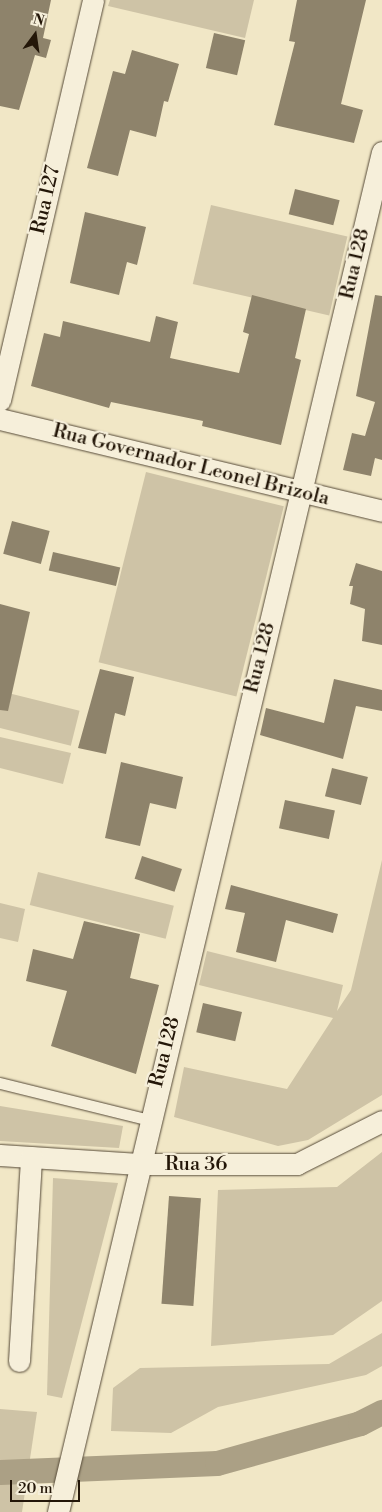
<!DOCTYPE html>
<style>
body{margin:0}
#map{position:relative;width:382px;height:1512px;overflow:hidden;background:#f1e7c6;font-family:"Libre Bodoni",serif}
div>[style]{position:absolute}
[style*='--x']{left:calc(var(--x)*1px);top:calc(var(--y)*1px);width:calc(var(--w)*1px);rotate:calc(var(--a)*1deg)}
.green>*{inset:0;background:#cec3a6;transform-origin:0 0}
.canal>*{height:25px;margin:-12.5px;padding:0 12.5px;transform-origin:12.5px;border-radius:12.5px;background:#aba085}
.building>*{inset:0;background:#8e836b;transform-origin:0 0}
.roads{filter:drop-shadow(0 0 1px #564a38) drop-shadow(0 0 1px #564a38)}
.service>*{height:11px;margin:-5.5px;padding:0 5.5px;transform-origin:5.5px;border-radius:5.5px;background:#f6efda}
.minor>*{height:21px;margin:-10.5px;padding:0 10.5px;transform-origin:10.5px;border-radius:10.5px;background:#f6efda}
span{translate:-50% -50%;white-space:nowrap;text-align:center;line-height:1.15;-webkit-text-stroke:4.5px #f6efda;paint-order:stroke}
.street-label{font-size:20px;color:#231608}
.north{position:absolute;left:10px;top:10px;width:50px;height:50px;-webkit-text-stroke:4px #f6efda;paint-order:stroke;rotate:14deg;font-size:14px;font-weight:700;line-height:20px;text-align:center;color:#231608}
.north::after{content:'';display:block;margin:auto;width:18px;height:22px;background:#231608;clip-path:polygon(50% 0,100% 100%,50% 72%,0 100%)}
.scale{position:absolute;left:10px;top:1480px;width:70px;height:22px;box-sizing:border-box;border:2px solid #231608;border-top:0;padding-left:6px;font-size:15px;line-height:18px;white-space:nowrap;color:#231608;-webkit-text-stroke:4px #f6efda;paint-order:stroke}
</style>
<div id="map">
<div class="green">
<div style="clip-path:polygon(110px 0,254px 0,245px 38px,108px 6px)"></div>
<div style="left:211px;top:205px;width:140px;height:81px;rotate:13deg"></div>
<div style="left:146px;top:472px;width:142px;height:196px;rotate:14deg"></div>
<div style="left:0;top:691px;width:82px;height:36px;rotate:14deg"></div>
<div style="clip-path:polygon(0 737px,71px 753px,63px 784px,0 768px)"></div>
<div style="clip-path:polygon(382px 860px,382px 1095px,308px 1140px,278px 1146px,174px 1117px,184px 1067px,287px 1089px,333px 1018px,199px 985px,207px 951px,343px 985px,337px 1011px,351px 990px)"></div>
<div style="left:38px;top:872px;width:140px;height:34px;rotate:14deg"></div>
<div style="clip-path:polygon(0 903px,25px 909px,18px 942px,0 938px)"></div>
<div style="clip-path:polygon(0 1106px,123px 1126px,119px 1148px,0 1141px)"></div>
<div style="clip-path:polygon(382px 1152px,382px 1301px,333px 1335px,211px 1346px,218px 1190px,337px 1187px)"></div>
<div style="clip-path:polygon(53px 1178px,118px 1183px,62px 1398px,47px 1395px)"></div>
<div style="clip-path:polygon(382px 1333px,382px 1366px,366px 1375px,218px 1407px,171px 1433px,111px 1431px,113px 1388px,140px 1368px,329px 1364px)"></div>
<div style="clip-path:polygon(0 1409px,37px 1412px,22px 1512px,0 1512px)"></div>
</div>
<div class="canal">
<div style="--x:0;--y:1472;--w:217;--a:-2.4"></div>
<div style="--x:217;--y:1463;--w:148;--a:-15.6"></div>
<div style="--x:360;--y:1423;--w:25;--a:-27"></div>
</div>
<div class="building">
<div style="clip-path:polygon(0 0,51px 0,43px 38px,51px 40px,46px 58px,35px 55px,19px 110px,0 106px)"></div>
<div style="clip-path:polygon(297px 0,366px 0,341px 104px,363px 110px,354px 143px,274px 125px,295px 42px,289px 41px)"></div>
<div style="left:214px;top:33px;width:32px;height:36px;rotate:13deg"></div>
<div style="clip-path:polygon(132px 50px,179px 64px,168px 102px,164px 101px,156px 137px,130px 130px,118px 176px,87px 168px,113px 71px,125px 74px)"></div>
<div style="left:295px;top:189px;width:46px;height:26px;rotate:14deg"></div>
<div style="clip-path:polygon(85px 212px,146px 227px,137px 265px,127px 262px,119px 295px,70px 283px)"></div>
<div style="clip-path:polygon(252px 295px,306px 309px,295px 358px,301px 360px,281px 445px,202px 426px,203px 421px,111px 402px,109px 408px,31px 386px,44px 333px,60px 337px,63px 321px,150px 342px,156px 316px,178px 322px,170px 358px,239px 373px,249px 334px,243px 332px)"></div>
<div style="clip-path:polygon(375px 295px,382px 296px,382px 460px,375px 458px,371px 476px,343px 470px,352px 433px,365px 436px,375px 402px,356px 396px)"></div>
<div style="left:12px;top:521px;width:39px;height:34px;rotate:15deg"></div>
<div style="left:53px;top:552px;width:69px;height:19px;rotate:13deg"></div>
<div style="clip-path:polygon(356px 563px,382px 571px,382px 645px,362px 641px,365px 609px,350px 604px,353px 586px,349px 586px)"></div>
<div style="clip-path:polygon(0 604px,30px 612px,8px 711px,0 710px)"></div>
<div style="clip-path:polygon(100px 669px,134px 677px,125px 716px,115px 713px,106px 754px,78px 748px)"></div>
<div style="clip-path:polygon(334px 679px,382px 690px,382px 711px,356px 706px,343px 759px,260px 735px,266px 708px,324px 723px)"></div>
<div style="clip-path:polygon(121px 762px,183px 777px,176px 809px,150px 803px,140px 846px,105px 838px)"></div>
<div style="left:332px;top:768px;width:37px;height:29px;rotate:14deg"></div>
<div style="left:285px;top:800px;width:51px;height:29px;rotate:12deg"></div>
<div style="left:142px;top:856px;width:42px;height:24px;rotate:18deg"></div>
<div style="clip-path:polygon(231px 885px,338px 914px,333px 933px,286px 920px,276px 962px,236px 952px,245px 913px,225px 909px)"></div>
<div style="clip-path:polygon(84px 921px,140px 934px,130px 978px,159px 985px,136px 1074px,51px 1046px,67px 991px,26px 981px,33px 949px,73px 959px)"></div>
<div style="left:203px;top:1003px;width:40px;height:30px;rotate:13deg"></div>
<div style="left:169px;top:1196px;width:32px;height:108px;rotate:4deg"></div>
</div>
<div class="roads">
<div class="service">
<div style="--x:0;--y:1083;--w:154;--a:13.9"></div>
</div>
<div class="minor">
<div style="--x:0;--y:400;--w:411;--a:-76.9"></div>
<div style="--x:0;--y:419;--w:393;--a:13.5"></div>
<div style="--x:0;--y:1155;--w:139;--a:3.7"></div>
<div style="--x:139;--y:1164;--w:158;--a:0"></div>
<div style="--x:297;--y:1164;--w:95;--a:-26.8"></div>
<div style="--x:19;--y:1361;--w:204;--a:-86.6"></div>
<div style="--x:58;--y:1512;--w:1398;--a:-76.6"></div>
</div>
</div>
<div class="street-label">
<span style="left:46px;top:200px;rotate:-77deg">Rua 127</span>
<span style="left:355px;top:264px;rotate:-77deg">Rua 128</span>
<span style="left:191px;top:465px;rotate:14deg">Rua Governador Leonel Brizola</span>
<span style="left:260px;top:658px;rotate:-76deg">Rua 128</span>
<span style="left:165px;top:1052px;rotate:-76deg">Rua 128</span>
<span style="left:196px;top:1164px">Rua 36</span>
</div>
<div class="north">N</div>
<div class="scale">20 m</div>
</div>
